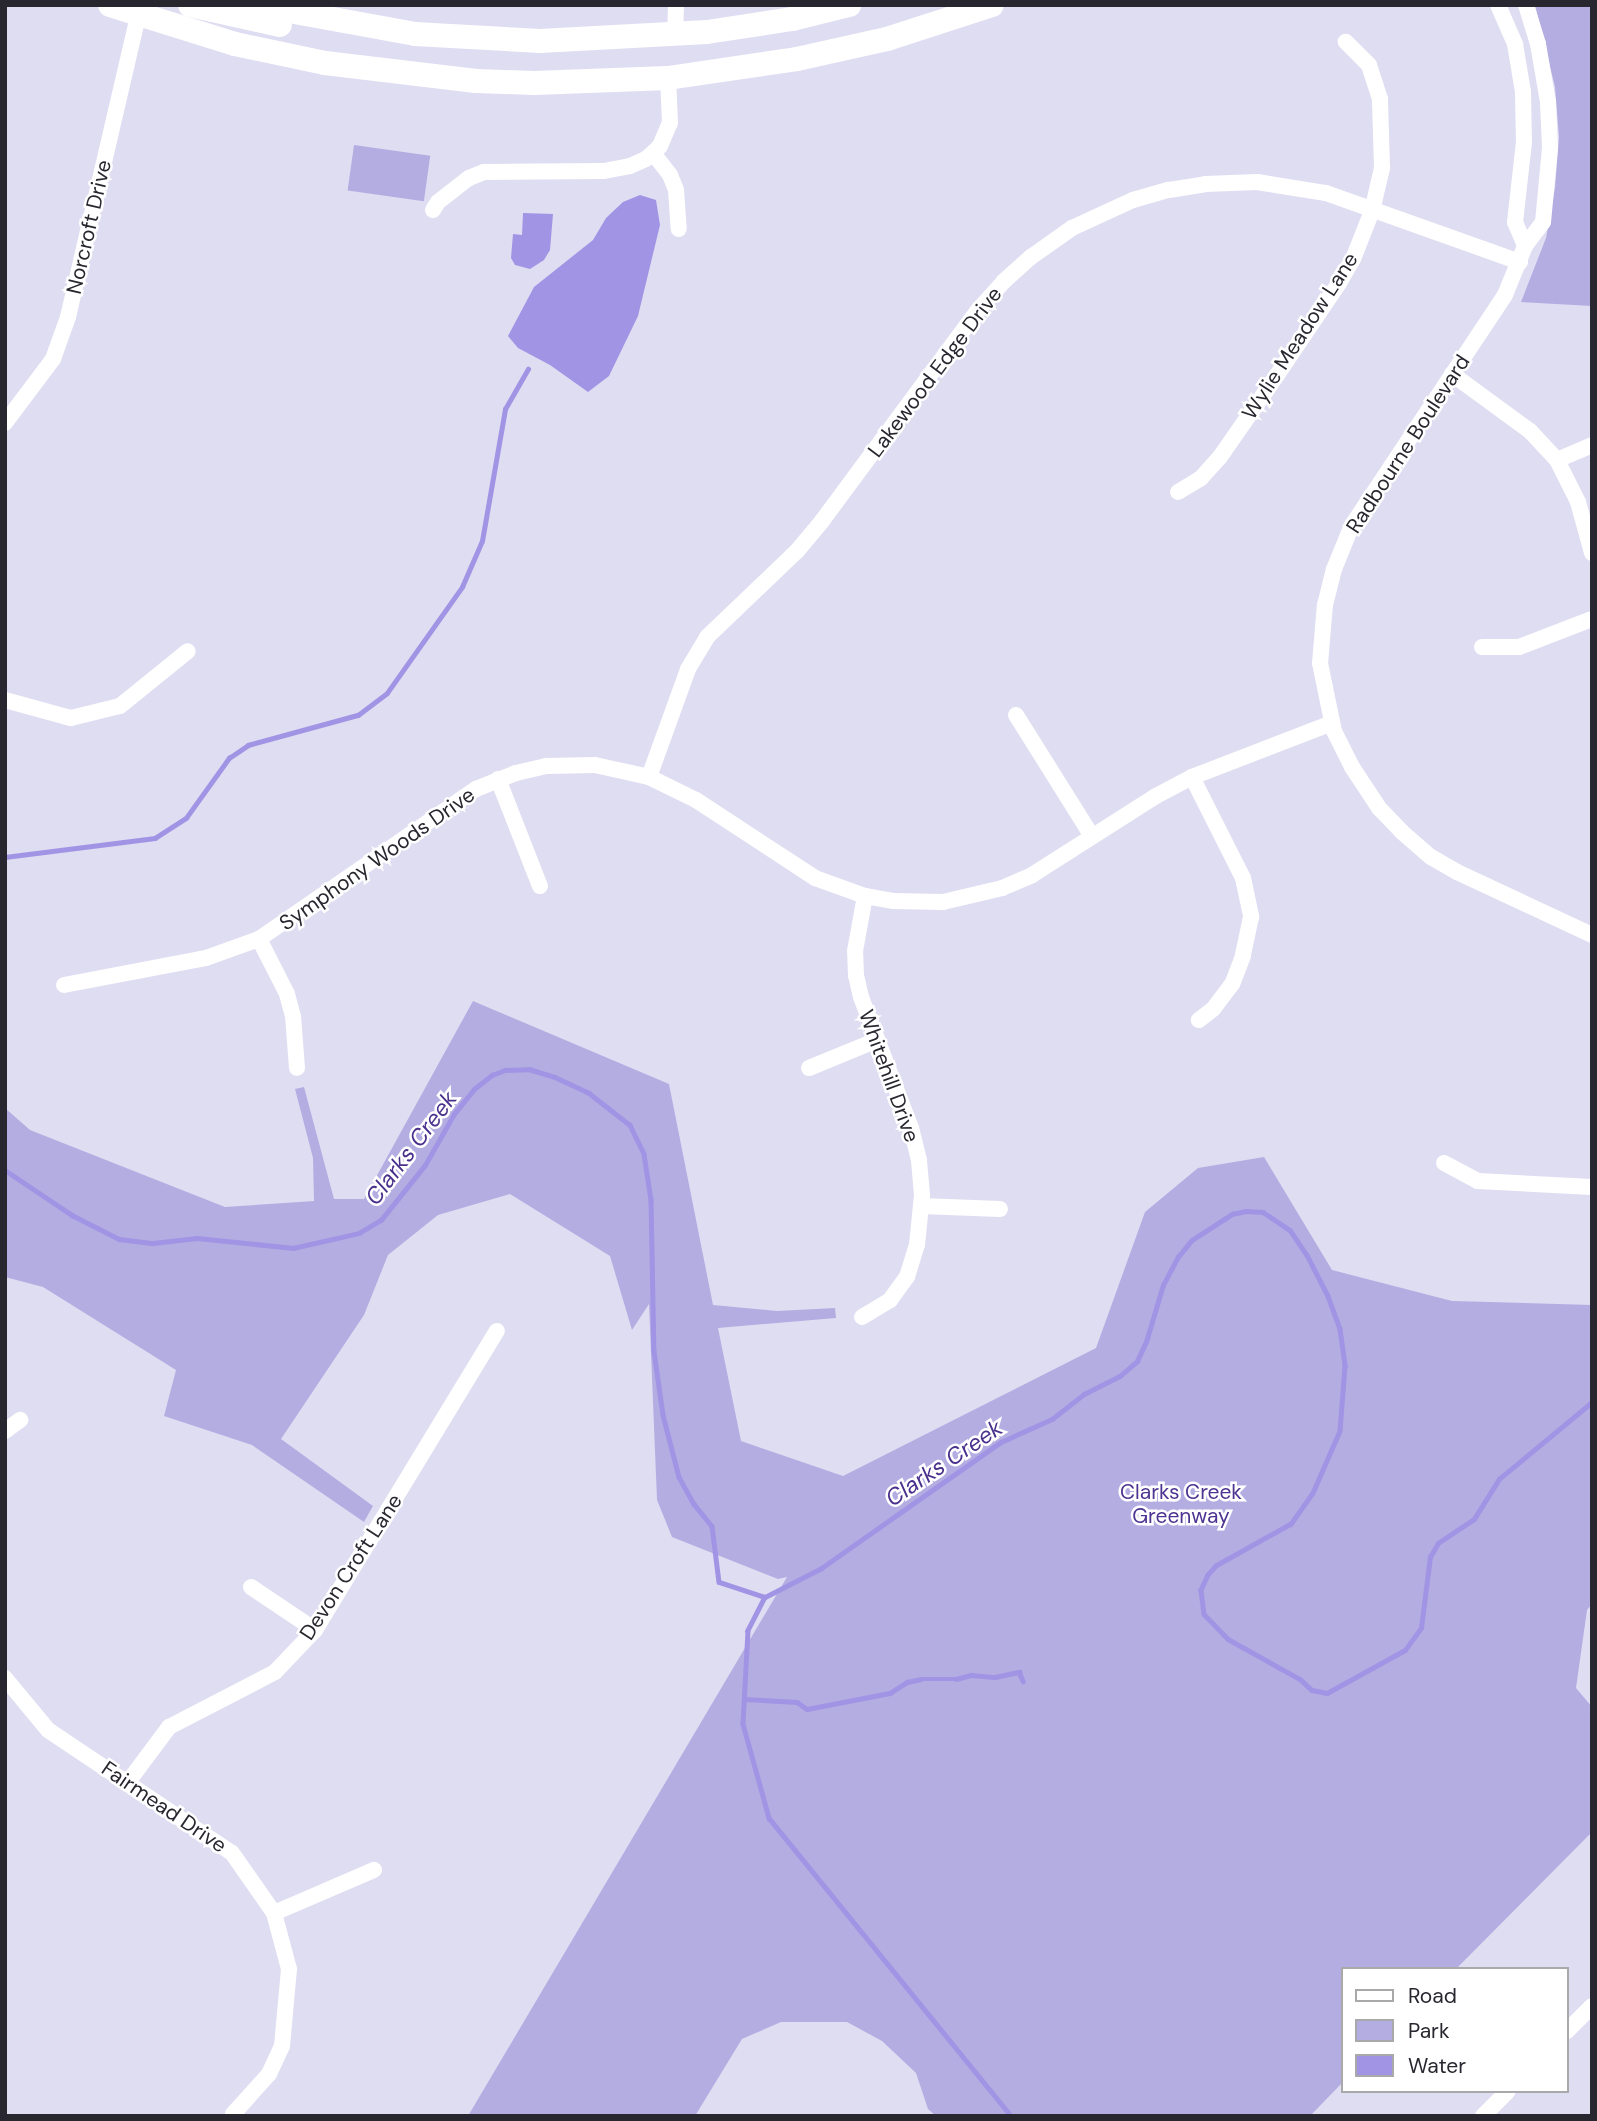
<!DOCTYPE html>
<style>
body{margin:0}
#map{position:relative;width:1597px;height:2121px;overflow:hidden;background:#dfddf2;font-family:"DM Sans",sans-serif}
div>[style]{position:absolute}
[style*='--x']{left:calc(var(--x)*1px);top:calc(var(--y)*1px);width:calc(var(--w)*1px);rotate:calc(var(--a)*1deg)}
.green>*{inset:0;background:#b4ade2;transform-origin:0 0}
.water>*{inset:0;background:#a194e4}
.stream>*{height:4.5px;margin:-2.25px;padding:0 2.25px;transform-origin:2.25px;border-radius:2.25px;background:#a194e4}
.minor>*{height:16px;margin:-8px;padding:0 8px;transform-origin:8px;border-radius:8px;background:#fff}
.primary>*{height:24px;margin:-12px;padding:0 12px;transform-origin:12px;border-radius:12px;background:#fff}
span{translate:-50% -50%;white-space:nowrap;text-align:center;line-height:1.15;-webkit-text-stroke:5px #fff;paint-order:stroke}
.street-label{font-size:21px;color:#28272f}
.park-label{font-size:21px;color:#4d3492}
.water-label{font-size:23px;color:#49308d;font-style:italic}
.frame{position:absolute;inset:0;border:7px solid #28272f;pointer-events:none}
.legend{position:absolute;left:1341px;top:1967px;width:228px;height:126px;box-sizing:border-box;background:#fff;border:2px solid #a9a9ac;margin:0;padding:9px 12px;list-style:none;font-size:21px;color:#28272f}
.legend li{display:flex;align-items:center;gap:14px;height:35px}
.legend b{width:35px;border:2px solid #a9a9ac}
</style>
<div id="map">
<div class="green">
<div style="clip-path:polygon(1535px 5px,1592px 5px,1592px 306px,1521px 302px,1546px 238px,1555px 188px,1559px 137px,1555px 87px)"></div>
<div style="left:354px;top:145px;width:77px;height:46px;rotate:8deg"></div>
<div style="clip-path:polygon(473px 1001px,669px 1084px,713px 1305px,777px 1311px,835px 1308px,836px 1318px,718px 1328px,741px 1441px,843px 1476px,1096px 1348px,1145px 1212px,1198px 1168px,1264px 1157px,1332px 1270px,1452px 1301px,1592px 1305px,1592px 1604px,1587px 1610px,1576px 1688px,1592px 1707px,1592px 1832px,1456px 1969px,1343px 1969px,1343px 2082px,1310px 2116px,936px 2116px,928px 2109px,916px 2073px,882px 2041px,847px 2022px,781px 2022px,742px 2039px,695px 2116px,468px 2116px,787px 1577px,778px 1579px,672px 1537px,657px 1500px,649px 1304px,632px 1330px,610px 1256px,510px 1194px,438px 1215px,388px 1255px,364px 1315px,281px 1439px,373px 1506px,364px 1522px,252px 1445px,164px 1416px,176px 1370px,43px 1287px,5px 1277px,5px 1108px,30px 1130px,225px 1207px,314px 1201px,313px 1158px,295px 1089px,304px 1087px,334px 1199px,364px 1199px)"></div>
</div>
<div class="water">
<div style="clip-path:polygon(640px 195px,656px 200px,660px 225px,638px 316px,609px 376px,588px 392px,550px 365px,518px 348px,508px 336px,534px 287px,593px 240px,606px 218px,623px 202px)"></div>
<div style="clip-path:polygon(523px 213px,553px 214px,550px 250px,544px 260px,530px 269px,515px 265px,511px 258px,513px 234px,522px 235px)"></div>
</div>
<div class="stream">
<div style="--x:5;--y:857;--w:151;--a:-7.2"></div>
<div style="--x:155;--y:838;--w:37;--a:-33"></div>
<div style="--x:186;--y:818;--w:74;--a:-54.4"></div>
<div style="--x:229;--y:758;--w:23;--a:-34"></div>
<div style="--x:248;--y:745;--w:114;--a:-15.3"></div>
<div style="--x:358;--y:715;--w:36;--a:-37"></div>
<div style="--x:387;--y:693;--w:130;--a:-54.7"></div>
<div style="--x:462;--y:587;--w:50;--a:-66.5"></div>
<div style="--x:482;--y:541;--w:134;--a:-80.1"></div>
<div style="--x:505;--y:409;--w:46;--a:-60.1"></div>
<div style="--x:5;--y:1170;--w:81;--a:33.9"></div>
<div style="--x:72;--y:1215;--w:53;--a:27.1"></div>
<div style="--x:119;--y:1239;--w:34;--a:7"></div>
<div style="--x:153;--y:1243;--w:44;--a:-6.5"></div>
<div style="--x:197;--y:1238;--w:97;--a:5.9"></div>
<div style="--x:293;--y:1248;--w:68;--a:-12.8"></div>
<div style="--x:359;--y:1233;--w:26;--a:-31"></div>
<div style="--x:381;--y:1220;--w:70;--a:-51.3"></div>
<div style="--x:425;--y:1165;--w:59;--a:-60.4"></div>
<div style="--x:454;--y:1114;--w:32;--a:-51"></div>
<div style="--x:474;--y:1089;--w:23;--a:-38"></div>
<div style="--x:492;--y:1075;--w:14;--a:-21"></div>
<div style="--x:505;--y:1070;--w:24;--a:-2"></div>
<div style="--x:529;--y:1069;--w:27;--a:17"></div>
<div style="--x:555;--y:1077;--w:38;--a:25"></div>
<div style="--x:589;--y:1093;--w:52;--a:38"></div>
<div style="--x:630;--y:1125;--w:32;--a:64"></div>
<div style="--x:644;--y:1154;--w:47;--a:81.3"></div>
<div style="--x:651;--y:1200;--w:151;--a:88.9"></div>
<div style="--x:654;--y:1351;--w:65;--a:82"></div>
<div style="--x:663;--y:1415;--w:64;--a:75.5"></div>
<div style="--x:679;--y:1477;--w:31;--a:61"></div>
<div style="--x:694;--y:1504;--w:28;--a:51"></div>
<div style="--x:712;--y:1526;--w:56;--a:82.9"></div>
<div style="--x:719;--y:1582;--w:48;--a:18.1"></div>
<div style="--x:765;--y:1597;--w:62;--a:-27"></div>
<div style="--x:820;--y:1569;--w:221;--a:-35.1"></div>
<div style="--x:1001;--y:1442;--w:56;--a:-24.3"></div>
<div style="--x:1052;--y:1419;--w:41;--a:-38"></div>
<div style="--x:1084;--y:1394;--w:40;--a:-26.6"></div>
<div style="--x:1120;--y:1376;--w:23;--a:-41"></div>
<div style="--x:1137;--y:1361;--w:21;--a:-65"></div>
<div style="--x:1146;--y:1342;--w:59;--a:-73.4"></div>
<div style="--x:1163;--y:1285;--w:32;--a:-62"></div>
<div style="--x:1178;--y:1257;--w:22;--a:-51"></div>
<div style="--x:1192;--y:1240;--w:48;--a:-33"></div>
<div style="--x:1232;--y:1214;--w:14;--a:-12"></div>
<div style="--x:1246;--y:1211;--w:17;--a:3"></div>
<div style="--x:1263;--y:1212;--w:32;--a:34"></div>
<div style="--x:1290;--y:1230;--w:30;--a:56"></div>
<div style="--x:1307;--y:1255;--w:46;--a:62.9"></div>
<div style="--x:1328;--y:1296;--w:35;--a:70"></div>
<div style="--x:1340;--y:1329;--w:37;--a:82"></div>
<div style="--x:1345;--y:1366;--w:65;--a:94.4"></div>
<div style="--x:1340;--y:1431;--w:68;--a:113.5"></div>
<div style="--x:1313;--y:1493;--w:38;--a:125"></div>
<div style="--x:1291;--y:1524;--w:86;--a:150.8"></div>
<div style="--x:1216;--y:1566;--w:12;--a:132"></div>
<div style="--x:1208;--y:1575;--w:17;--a:115"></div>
<div style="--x:1201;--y:1590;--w:24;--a:83"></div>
<div style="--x:1204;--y:1614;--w:35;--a:46"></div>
<div style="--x:1228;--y:1639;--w:82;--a:29.1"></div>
<div style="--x:1300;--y:1679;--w:16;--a:43"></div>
<div style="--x:1312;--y:1690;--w:15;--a:11"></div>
<div style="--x:1327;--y:1693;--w:89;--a:-28.9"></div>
<div style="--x:1405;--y:1650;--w:27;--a:-54"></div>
<div style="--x:1421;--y:1628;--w:72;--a:-82.8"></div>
<div style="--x:1430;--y:1557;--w:16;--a:-60"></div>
<div style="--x:1438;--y:1543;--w:43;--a:-33.7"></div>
<div style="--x:1474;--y:1519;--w:47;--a:-58"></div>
<div style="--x:1499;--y:1479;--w:121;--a:-39.6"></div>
<div style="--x:765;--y:1597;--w:38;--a:117"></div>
<div style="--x:748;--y:1631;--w:93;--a:93.1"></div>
<div style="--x:743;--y:1724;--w:98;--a:74.5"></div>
<div style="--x:769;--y:1818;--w:384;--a:50.9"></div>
<div style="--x:744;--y:1699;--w:53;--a:3.2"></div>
<div style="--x:797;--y:1702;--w:12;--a:35"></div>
<div style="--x:807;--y:1709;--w:85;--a:-10.9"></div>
<div style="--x:890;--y:1693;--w:20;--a:-33"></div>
<div style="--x:907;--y:1682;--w:14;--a:-12"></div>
<div style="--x:921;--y:1679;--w:35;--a:0"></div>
<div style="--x:956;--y:1679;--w:16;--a:-15"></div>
<div style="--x:971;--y:1675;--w:24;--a:5"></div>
<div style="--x:995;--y:1677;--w:25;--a:-12"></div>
<div style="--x:1019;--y:1672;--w:10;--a:66"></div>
</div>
<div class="minor">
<div style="--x:1498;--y:5;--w:43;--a:66.4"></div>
<div style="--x:1515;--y:44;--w:49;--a:80.5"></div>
<div style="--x:1523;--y:92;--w:50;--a:88.9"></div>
<div style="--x:1524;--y:142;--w:81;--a:96.4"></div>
<div style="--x:1515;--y:222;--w:26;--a:67"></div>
<div style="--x:1526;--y:5;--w:41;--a:72.9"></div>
<div style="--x:1538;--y:44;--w:59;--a:80.2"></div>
<div style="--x:1548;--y:102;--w:46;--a:87.5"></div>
<div style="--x:1550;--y:148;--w:74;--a:95.4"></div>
<div style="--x:1543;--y:222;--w:30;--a:127"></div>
<div style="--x:1525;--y:246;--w:53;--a:112.2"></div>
<div style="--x:1505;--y:295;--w:276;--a:123.6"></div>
<div style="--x:1352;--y:525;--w:48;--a:112.2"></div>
<div style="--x:1334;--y:569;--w:36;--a:104"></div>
<div style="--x:1325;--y:604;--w:59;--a:94.8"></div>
<div style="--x:1320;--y:663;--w:69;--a:78.4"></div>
<div style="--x:1334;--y:731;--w:40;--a:63.4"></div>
<div style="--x:1352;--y:767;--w:49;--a:56.6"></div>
<div style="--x:1379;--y:808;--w:33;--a:46"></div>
<div style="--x:1402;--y:832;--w:38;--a:41"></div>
<div style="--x:1431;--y:857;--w:30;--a:30"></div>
<div style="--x:1457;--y:872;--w:149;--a:25"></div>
<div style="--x:675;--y:35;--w:30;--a:-88"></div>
<div style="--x:653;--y:153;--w:28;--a:52"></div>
<div style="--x:670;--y:175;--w:16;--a:68"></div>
<div style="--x:676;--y:190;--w:39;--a:86"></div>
<div style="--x:433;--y:210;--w:9;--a:-58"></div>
<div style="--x:438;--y:202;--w:39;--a:-38"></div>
<div style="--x:469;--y:178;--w:16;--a:-22"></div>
<div style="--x:484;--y:172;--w:120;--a:-0.5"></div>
<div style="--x:604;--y:171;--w:26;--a:-11"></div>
<div style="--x:630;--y:166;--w:17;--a:-24"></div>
<div style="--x:646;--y:159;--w:19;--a:-43"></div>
<div style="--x:660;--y:146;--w:25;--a:-67"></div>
<div style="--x:670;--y:123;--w:45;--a:-92.5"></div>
<div style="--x:1452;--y:374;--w:97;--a:36.2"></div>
<div style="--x:1530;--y:431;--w:40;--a:47"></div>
<div style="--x:1557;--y:460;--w:47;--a:63.4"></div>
<div style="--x:1578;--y:502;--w:53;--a:74.6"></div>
<div style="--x:5;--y:423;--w:80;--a:-53.1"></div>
<div style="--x:53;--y:359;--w:45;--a:-70.3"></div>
<div style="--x:68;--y:317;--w:309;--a:-76.9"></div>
<div style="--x:1557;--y:460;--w:38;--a:-23"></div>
<div style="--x:1178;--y:492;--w:27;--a:-31"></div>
<div style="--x:1201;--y:478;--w:28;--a:-48"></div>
<div style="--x:1220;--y:457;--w:100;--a:-55.2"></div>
<div style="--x:1277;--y:375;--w:111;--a:-56"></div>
<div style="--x:1339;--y:283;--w:28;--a:-60"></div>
<div style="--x:1353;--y:259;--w:52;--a:-68.4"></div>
<div style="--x:1372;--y:211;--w:44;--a:-76.9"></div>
<div style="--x:1382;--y:168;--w:69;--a:-91.7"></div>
<div style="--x:1380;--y:99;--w:36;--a:-108"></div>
<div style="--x:1369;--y:65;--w:33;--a:-135"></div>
<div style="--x:1482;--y:647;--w:37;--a:0"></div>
<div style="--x:1519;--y:647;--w:78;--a:-21"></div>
<div style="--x:5;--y:700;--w:68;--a:15.3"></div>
<div style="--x:71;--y:718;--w:50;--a:-13.8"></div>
<div style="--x:120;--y:706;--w:87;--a:-39"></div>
<div style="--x:1016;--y:715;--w:143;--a:57.9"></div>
<div style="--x:649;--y:777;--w:115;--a:-70.1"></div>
<div style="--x:688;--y:669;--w:37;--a:-59"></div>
<div style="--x:707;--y:637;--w:124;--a:-43.7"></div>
<div style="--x:797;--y:551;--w:39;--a:-50"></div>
<div style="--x:822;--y:521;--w:264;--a:-53.5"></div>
<div style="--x:979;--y:309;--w:36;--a:-48"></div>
<div style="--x:1003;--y:282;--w:38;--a:-42"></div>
<div style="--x:1031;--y:257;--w:50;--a:-35.3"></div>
<div style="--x:1072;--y:228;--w:67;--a:-24.7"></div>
<div style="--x:1133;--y:200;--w:37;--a:-16"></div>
<div style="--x:1169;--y:190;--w:36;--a:-9"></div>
<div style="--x:1205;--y:184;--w:52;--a:-2.2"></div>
<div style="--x:1257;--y:182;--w:70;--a:9.1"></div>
<div style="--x:1326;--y:193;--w:206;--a:19.6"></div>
<div style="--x:1192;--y:777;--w:113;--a:63.2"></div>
<div style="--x:1243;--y:878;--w:40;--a:78"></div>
<div style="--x:1251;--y:917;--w:40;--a:102"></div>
<div style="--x:1243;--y:956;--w:30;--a:111"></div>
<div style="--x:1232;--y:984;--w:31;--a:127"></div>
<div style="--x:1213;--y:1009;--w:18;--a:142"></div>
<div style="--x:498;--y:779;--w:115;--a:68.6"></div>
<div style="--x:259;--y:939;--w:62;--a:63"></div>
<div style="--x:287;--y:994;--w:23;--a:75"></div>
<div style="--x:293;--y:1016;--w:52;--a:85.6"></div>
<div style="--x:64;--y:985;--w:145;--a:-10.8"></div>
<div style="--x:206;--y:958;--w:56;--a:-19.7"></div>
<div style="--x:259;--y:939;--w:264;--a:-34.7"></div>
<div style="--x:476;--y:789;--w:43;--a:-21.8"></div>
<div style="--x:516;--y:773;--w:31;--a:-13"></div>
<div style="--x:546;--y:766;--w:49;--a:-1.2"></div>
<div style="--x:595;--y:765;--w:55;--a:12.5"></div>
<div style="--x:649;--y:777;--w:52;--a:26.1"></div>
<div style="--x:696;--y:800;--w:142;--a:33.2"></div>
<div style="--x:815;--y:878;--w:53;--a:19.8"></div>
<div style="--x:865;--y:896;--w:28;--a:10"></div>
<div style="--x:893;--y:901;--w:50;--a:1.1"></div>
<div style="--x:943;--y:902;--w:61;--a:-13.3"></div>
<div style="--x:1002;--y:888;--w:33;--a:-23"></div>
<div style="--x:1032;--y:875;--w:147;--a:-32.5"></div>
<div style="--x:1156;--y:796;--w:41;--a:-27.8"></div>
<div style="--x:1192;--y:777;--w:150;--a:-21.1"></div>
<div style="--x:809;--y:1068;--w:74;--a:-22.4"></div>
<div style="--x:1444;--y:1163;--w:38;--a:28"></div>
<div style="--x:1478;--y:1181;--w:114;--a:3"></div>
<div style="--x:921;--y:1206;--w:79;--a:2.2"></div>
<div style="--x:862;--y:1317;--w:33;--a:-31"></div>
<div style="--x:890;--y:1300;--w:29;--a:-54"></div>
<div style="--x:907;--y:1277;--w:34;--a:-73"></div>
<div style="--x:917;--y:1245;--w:50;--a:-84.3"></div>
<div style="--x:922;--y:1195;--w:35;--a:-95"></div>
<div style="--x:919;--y:1160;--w:33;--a:-104"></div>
<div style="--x:911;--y:1128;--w:140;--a:-110.9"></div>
<div style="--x:861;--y:997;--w:22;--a:-103"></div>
<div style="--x:856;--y:976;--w:25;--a:-92"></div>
<div style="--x:855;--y:951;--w:56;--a:-79.7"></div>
<div style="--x:5;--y:1431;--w:19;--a:-36"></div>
<div style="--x:251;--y:1587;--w:77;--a:33.9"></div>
<div style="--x:5;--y:1678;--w:67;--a:50.4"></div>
<div style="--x:48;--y:1730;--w:221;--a:33.8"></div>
<div style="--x:232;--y:1853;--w:73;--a:55"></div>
<div style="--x:274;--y:1913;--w:58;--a:75"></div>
<div style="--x:289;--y:1969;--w:77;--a:95.2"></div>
<div style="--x:282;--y:2046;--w:31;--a:115"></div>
<div style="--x:269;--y:2074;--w:54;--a:132"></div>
<div style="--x:128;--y:1782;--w:69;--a:-53.3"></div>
<div style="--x:169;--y:1727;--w:119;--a:-27.4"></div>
<div style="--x:275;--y:1672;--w:58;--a:-46.4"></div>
<div style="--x:315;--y:1630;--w:350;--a:-58.7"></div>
<div style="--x:274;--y:1913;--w:109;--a:-23.3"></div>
<div style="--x:1567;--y:2031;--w:35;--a:-45"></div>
<div style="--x:1483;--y:2116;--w:35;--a:-45"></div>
</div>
<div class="primary">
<div style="--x:110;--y:5;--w:131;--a:17.3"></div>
<div style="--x:235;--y:44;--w:92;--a:11.9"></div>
<div style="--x:325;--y:63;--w:152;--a:6.8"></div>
<div style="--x:476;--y:81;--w:58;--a:2"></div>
<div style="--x:534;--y:83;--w:134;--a:-2.1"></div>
<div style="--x:668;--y:78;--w:130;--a:-8.4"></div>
<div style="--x:797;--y:59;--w:92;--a:-12.5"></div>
<div style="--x:887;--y:39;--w:110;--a:-17.9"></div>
<div style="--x:190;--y:5;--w:92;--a:12.5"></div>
<div style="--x:256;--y:5;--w:162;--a:10.3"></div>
<div style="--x:415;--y:34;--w:125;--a:3.2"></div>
<div style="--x:540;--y:41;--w:167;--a:-3.1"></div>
<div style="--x:707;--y:32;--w:86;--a:-8.7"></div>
<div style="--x:792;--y:19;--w:59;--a:-13.8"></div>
</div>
<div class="street-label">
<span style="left:89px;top:227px;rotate:-77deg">Norcroft Drive</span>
<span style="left:1300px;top:336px;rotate:-57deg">Wylie Meadow Lane</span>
<span style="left:935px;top:372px;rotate:-53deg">Lakewood Edge Drive</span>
<span style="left:1408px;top:444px;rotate:-57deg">Radbourne Boulevard</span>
<span style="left:377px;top:859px;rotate:-35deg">Symphony Woods Drive</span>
<span style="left:889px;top:1076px;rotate:70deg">Whitehill Drive</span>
<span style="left:351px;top:1567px;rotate:-57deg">Devon Croft Lane</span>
<span style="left:164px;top:1807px;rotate:34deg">Fairmead Drive</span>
</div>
<div class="park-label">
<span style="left:1181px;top:1504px">Clarks Creek<br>Greenway</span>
</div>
<div class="water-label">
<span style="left:411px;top:1148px;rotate:-53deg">Clarks Creek</span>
<span style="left:944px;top:1463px;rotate:-34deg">Clarks Creek</span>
</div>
<div class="frame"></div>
<ul class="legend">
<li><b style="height:9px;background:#fff"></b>Road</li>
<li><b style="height:19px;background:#b4ade2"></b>Park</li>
<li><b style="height:19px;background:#a194e4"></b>Water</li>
</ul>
</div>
